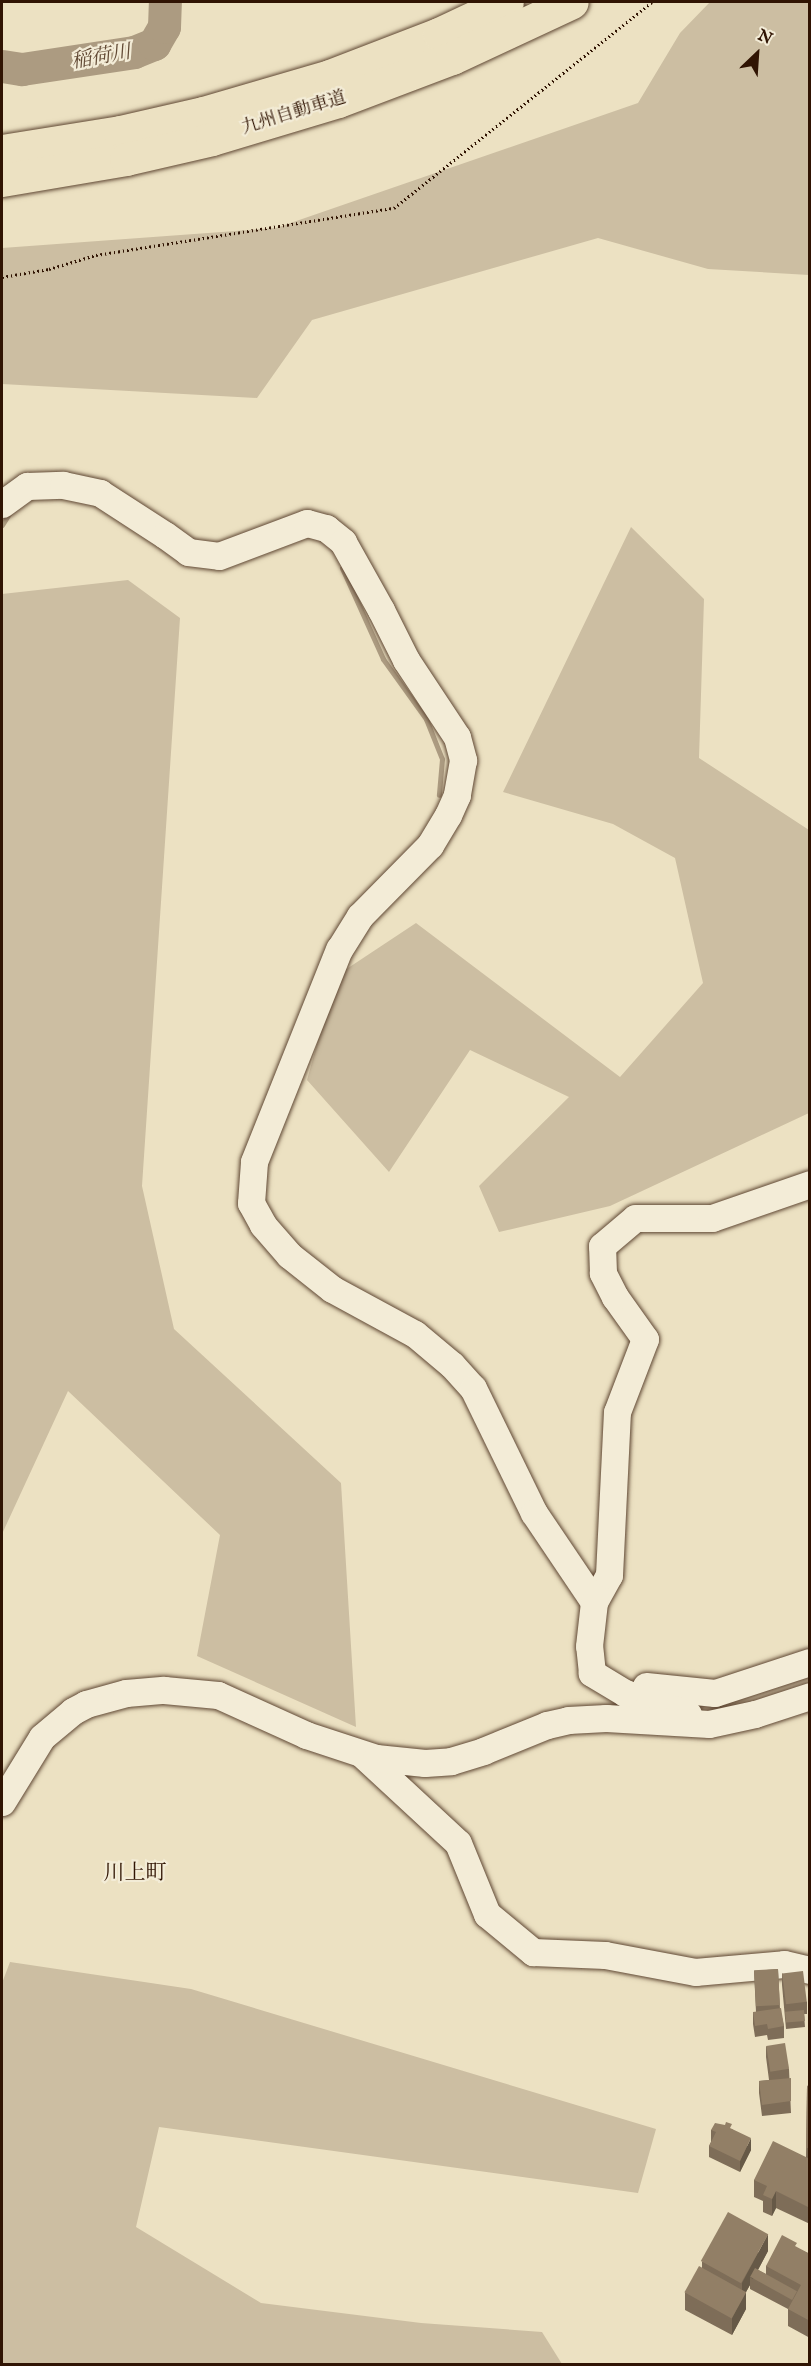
<!DOCTYPE html>
<meta charset="utf-8">
<style>
body{margin:0}
#map{position:relative;width:811px;height:2366px;overflow:hidden;background:#ece1c2;font-family:"IM FELL English","Noto Serif JP",serif}
div>[style]{position:absolute}
[style*='--x']{left:calc(var(--x)*1px);top:calc(var(--y)*1px);width:calc(var(--w)*1px);rotate:calc(var(--a)*1deg)}
.green>*{inset:0;background:#ccbea2}
.stream>*{height:5px;margin:-2.5px;padding:0 2.5px;transform-origin:2.5px;border-radius:2.5px;background:#ac9b81}
.river>*{height:33px;margin:-16.5px;padding:0 16.5px;transform-origin:16.5px;border-radius:16.5px;background:#ac9b81}
.path>*{height:3px;margin-top:-1.5px;transform-origin:0;background:repeating-linear-gradient(90deg,#301403 0 1.5px,transparent 0 4.5px)}
.roads{filter:drop-shadow(0 0 2px #5f4733) drop-shadow(0 0 2px #5f4733)}
.minor>*{height:27px;margin:-13.5px;padding:0 13.5px;transform-origin:13.5px;border-radius:13.5px;background:#f3ecd7}
.highway>*{height:33px;margin:-16.5px;padding:0 16.5px;transform-origin:16.5px;border-radius:16.5px;background:#ece1c2}
.wall>*{inset:0;background:#7e6d58}
.shaded-wall>*{inset:0;background:#665947}
.building>*{inset:0;background:#927f66;transform-origin:0 0}
span{translate:-50% -50%;white-space:nowrap;text-align:center;line-height:1.15;-webkit-text-stroke:4.5px #f3ecd7;paint-order:stroke}
.street-label{font-size:18px;color:#301403}
.water-label{font-size:20px;color:#624a35;font-style:italic}
.quarter-label{font-size:21px;color:#301403}
.frame{position:absolute;inset:0;border:3px solid #301403;pointer-events:none}
.north{position:absolute;left:727px;top:24px;width:60px;height:60px;-webkit-text-stroke:4px #f3ecd7;paint-order:stroke;rotate:25deg;font-size:16px;font-weight:700;line-height:24px;text-align:center;color:#301403}
.north::after{content:'';display:block;margin:auto;width:21px;height:27px;background:#301403;clip-path:polygon(50% 0,100% 100%,50% 72%,0 100%)}
</style>
<div id="map">
<div class="green">
<div style="clip-path:polygon(710px 2px,809px 2px,809px 275px,708px 269px,598px 238px,312px 320px,257px 398px,2px 384px,2px 248px,276px 228px,638px 103px,680px 33px)"></div>
<div style="clip-path:polygon(631px 527px,704px 599px,699px 758px,809px 830px,809px 1113px,610px 1206px,499px 1232px,479px 1186px,569px 1097px,470px 1050px,389px 1172px,307px 1080px,336px 976px,416px 923px,620px 1077px,703px 983px,675px 858px,613px 824px,503px 792px)"></div>
<div style="clip-path:polygon(128px 580px,180px 618px,142px 1186px,174px 1329px,341px 1483px,356px 1727px,197px 1656px,220px 1535px,68px 1391px,2px 1534px,2px 594px)"></div>
<div style="clip-path:polygon(10px 1962px,191px 1989px,656px 2129px,638px 2193px,159px 2127px,136px 2227px,261px 2303px,421px 2323px,542px 2332px,562px 2364px,2px 2364px,2px 1983px)"></div>
</div>
<div class="stream">
<div style="--x:2;--y:525;--w:15;--a:-58"></div>
<div style="--x:342;--y:568;--w:100;--a:65.7"></div>
<div style="--x:383;--y:659;--w:74;--a:54.4"></div>
<div style="--x:426;--y:719;--w:43;--a:68.2"></div>
<div style="--x:442;--y:759;--w:36;--a:95"></div>
</div>
<div class="river">
<div style="--x:2;--y:66;--w:20;--a:9"></div>
<div style="--x:22;--y:69;--w:113;--a:-8.6"></div>
<div style="--x:134;--y:52;--w:22;--a:-22"></div>
<div style="--x:154;--y:44;--w:20;--a:-60"></div>
<div style="--x:164;--y:27;--w:25;--a:-88"></div>
</div>
<div class="path">
<div style="--x:2;--y:277;--w:48;--a:-9.7"></div>
<div style="--x:49;--y:269;--w:49;--a:-16.6"></div>
<div style="--x:96;--y:255;--w:302;--a:-9"></div>
<div style="--x:394;--y:208;--w:330;--a:-38.6"></div>
</div>
<div class="roads">
<div class="minor">
<div style="--x:2;--y:504;--w:31;--a:-36"></div>
<div style="--x:27;--y:486;--w:36;--a:-2"></div>
<div style="--x:63;--y:485;--w:38;--a:12"></div>
<div style="--x:100;--y:493;--w:77;--a:32.9"></div>
<div style="--x:165;--y:535;--w:29;--a:36"></div>
<div style="--x:188;--y:552;--w:31;--a:7"></div>
<div style="--x:219;--y:556;--w:94;--a:-20.6"></div>
<div style="--x:307;--y:523;--w:20;--a:15"></div>
<div style="--x:326;--y:528;--w:22;--a:39"></div>
<div style="--x:343;--y:542;--w:78;--a:60.8"></div>
<div style="--x:381;--y:610;--w:56;--a:63.4"></div>
<div style="--x:406;--y:660;--w:92;--a:56.5"></div>
<div style="--x:457;--y:737;--w:24;--a:75"></div>
<div style="--x:463;--y:760;--w:36;--a:100"></div>
<div style="--x:457;--y:795;--w:22;--a:114"></div>
<div style="--x:448;--y:815;--w:35;--a:121"></div>
<div style="--x:430;--y:845;--w:100;--a:134.6"></div>
<div style="--x:360;--y:916;--w:39;--a:122"></div>
<div style="--x:339;--y:949;--w:229;--a:111.8"></div>
<div style="--x:254;--y:1162;--w:41;--a:94.2"></div>
<div style="--x:251;--y:1203;--w:25;--a:61"></div>
<div style="--x:263;--y:1225;--w:40;--a:49"></div>
<div style="--x:289;--y:1255;--w:55;--a:38.3"></div>
<div style="--x:332;--y:1289;--w:94;--a:28.5"></div>
<div style="--x:415;--y:1334;--w:48;--a:40"></div>
<div style="--x:452;--y:1365;--w:31;--a:48"></div>
<div style="--x:473;--y:1388;--w:139;--a:64"></div>
<div style="--x:534;--y:1513;--w:107;--a:56"></div>
<div style="--x:646;--y:1686;--w:69;--a:5.8"></div>
<div style="--x:715;--y:1693;--w:100;--a:-18.1"></div>
<div style="--x:688;--y:1714;--w:66;--a:-161.6"></div>
<div style="--x:625;--y:1693;--w:39;--a:-149"></div>
<div style="--x:592;--y:1673;--w:27;--a:-96"></div>
<div style="--x:589;--y:1646;--w:44;--a:-83.5"></div>
<div style="--x:594;--y:1602;--w:31;--a:-61"></div>
<div style="--x:609;--y:1575;--w:163;--a:-87.2"></div>
<div style="--x:617;--y:1412;--w:78;--a:-69"></div>
<div style="--x:645;--y:1339;--w:52;--a:-125.5"></div>
<div style="--x:615;--y:1297;--w:27;--a:-117"></div>
<div style="--x:603;--y:1273;--w:27;--a:-92"></div>
<div style="--x:602;--y:1246;--w:43;--a:-40.3"></div>
<div style="--x:635;--y:1218;--w:77;--a:0"></div>
<div style="--x:712;--y:1218;--w:104;--a:-19.1"></div>
<div style="--x:363;--y:1755;--w:129;--a:42.8"></div>
<div style="--x:458;--y:1843;--w:77;--a:67.8"></div>
<div style="--x:487;--y:1914;--w:60;--a:39.6"></div>
<div style="--x:533;--y:1952;--w:72;--a:2.4"></div>
<div style="--x:605;--y:1955;--w:92;--a:10.7"></div>
<div style="--x:695;--y:1972;--w:89;--a:-5.1"></div>
<div style="--x:784;--y:1964;--w:27;--a:13"></div>
<div style="--x:2;--y:1802;--w:76;--a:-58.4"></div>
<div style="--x:42;--y:1737;--w:40;--a:-40"></div>
<div style="--x:73;--y:1711;--w:15;--a:-28"></div>
<div style="--x:86;--y:1704;--w:41;--a:-15.4"></div>
<div style="--x:126;--y:1693;--w:38;--a:-5"></div>
<div style="--x:164;--y:1690;--w:54;--a:5.3"></div>
<div style="--x:218;--y:1695;--w:97;--a:24.4"></div>
<div style="--x:306;--y:1735;--w:74;--a:18.2"></div>
<div style="--x:376;--y:1758;--w:49;--a:5.8"></div>
<div style="--x:425;--y:1763;--w:26;--a:-4"></div>
<div style="--x:451;--y:1761;--w:34;--a:-17"></div>
<div style="--x:483;--y:1751;--w:69;--a:-22.1"></div>
<div style="--x:547;--y:1725;--w:22;--a:-13"></div>
<div style="--x:568;--y:1720;--w:38;--a:-3"></div>
<div style="--x:606;--y:1718;--w:103;--a:3.3"></div>
<div style="--x:709;--y:1724;--w:47;--a:-12.3"></div>
<div style="--x:755;--y:1714;--w:58;--a:-18.1"></div>
</div>
<div class="highway">
<div style="--x:2;--y:151;--w:120;--a:-9.1"></div>
<div style="--x:120;--y:132;--w:85;--a:-12.9"></div>
<div style="--x:203;--y:113;--w:132;--a:-16.2"></div>
<div style="--x:330;--y:76;--w:117;--a:-21.1"></div>
<div style="--x:439;--y:34;--w:75;--a:-25.2"></div>
<div style="--x:2;--y:180;--w:126;--a:-9.6"></div>
<div style="--x:126;--y:159;--w:88;--a:-13.1"></div>
<div style="--x:212;--y:139;--w:132;--a:-16.8"></div>
<div style="--x:338;--y:101;--w:122;--a:-20.7"></div>
<div style="--x:452;--y:58;--w:132;--a:-25"></div>
</div>
</div>
<div class="wall">
<div style="clip-path:polygon(778px 1969px,780px 2009px,784px 2026px,784px 2038px,768px 2040px,767px 2035px,755px 2037px,753px 2024px,753px 2012px,756px 2012px,754px 1971px)"></div>
<div style="clip-path:polygon(782px 1973px,807px 2002px,807px 2014px,804px 2014px,805px 2027px,786px 2029px,782px 1985px)"></div>
<div style="clip-path:polygon(766px 2046px,789px 2069px,791px 2113px,762px 2116px,759px 2093px,759px 2081px,769px 2080px,766px 2057px)"></div>
<div style="clip-path:polygon(810px 2071px,810px 2224px,776px 2208px,772px 2216px,763px 2212px,763px 2201px,754px 2197px,754px 2180px,806px 2158px,807px 2087px,808px 2085px,808px 2072px)"></div>
<div style="clip-path:polygon(732px 2129px,751px 2150px,740px 2172px,709px 2157px,709px 2146px,711px 2142px,711px 2130px)"></div>
<div style="clip-path:polygon(797px 2248px,810px 2254px,810px 2338px,788px 2326px,788px 2309px,750px 2289px,750px 2285px,746px 2292px,746px 2309px,732px 2335px,685px 2310px,685px 2293px,702px 2268px,702px 2262px,768px 2251px,758px 2270px,766px 2274px,766px 2266px)"></div>
</div>
<div class="shaded-wall">
<div style="clip-path:polygon(751px 2138px,751px 2150px,740px 2172px,740px 2161px)"></div>
<div style="clip-path:polygon(776px 2191px,776px 2208px,772px 2216px,772px 2199px)"></div>
<div style="clip-path:polygon(768px 2234px,768px 2251px,753px 2279px,750px 2277px,750px 2285px,746px 2292px,746px 2309px,732px 2335px,732px 2318px,742px 2299px,742px 2283px)"></div>
</div>
<div class="building">
<div style="left:778px;top:1969px;width:36px;height:24px;rotate:87deg"></div>
<div style="left:803px;top:1971px;width:31px;height:21px;rotate:83deg"></div>
<div style="clip-path:polygon(781px 2008px,784px 2026px,768px 2029px,767px 2024px,755px 2026px,753px 2012px)"></div>
<div style="left:804px;top:2010px;width:11px;height:19px;rotate:85deg"></div>
<div style="left:785px;top:2043px;width:26px;height:19px;rotate:81deg"></div>
<div style="clip-path:polygon(791px 2078px,791px 2101px,762px 2105px,759px 2081px)"></div>
<div style="clip-path:polygon(810px 2084px,810px 2148px,806px 2148px,807px 2087px)"></div>
<div style="clip-path:polygon(726px 2122px,732px 2124px,730px 2128px,751px 2138px,740px 2161px,709px 2146px,716px 2132px,711px 2130px,715px 2123px,725px 2125px)"></div>
<div style="clip-path:polygon(773px 2141px,810px 2159px,810px 2208px,776px 2191px,772px 2199px,763px 2195px,767px 2186px,754px 2180px)"></div>
<div style="left:728px;top:2212px;width:46px;height:56px;rotate:29deg"></div>
<div style="clip-path:polygon(782px 2235px,797px 2243px,795px 2246px,810px 2254px,810px 2321px,788px 2309px,801px 2285px,766px 2266px)"></div>
<div style="left:699px;top:2266px;width:54px;height:30px;rotate:29deg"></div>
<div style="left:755px;top:2268px;width:48px;height:10px;rotate:29deg"></div>
</div>
<div class="street-label">
<span style="left:294px;top:114px;rotate:-17deg">九州自動車道</span>
</div>
<div class="water-label">
<span style="left:101px;top:57px;rotate:-10deg">稲荷川</span>
</div>
<div class="quarter-label">
<span style="left:135px;top:1874px">川上町</span>
</div>
<div class="frame"></div>
<div class="north">N</div>
</div>
